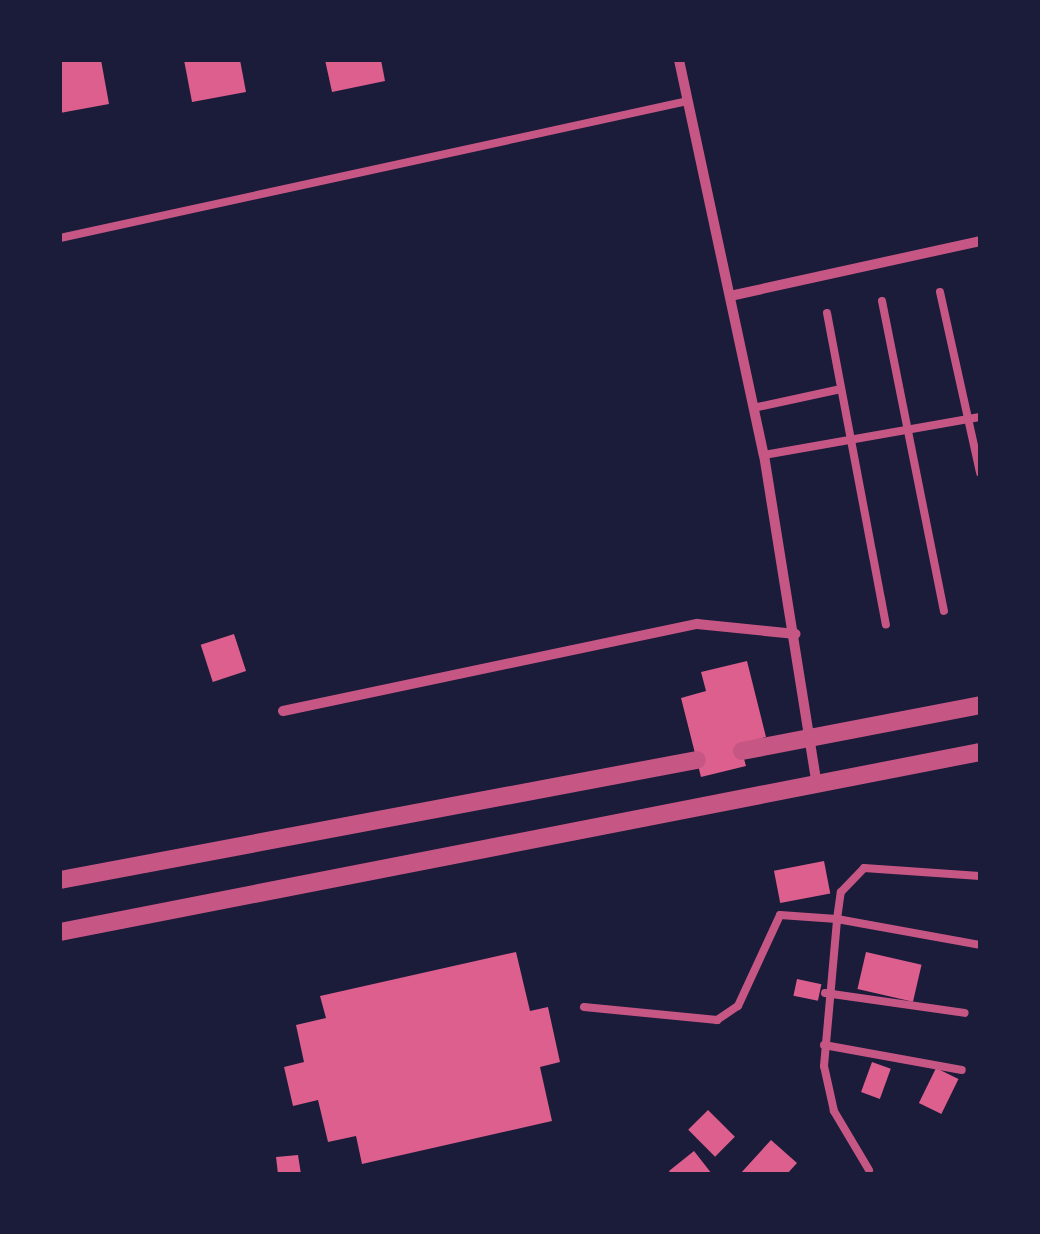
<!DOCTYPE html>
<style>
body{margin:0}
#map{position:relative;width:1040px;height:1234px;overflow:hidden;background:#1b1b3a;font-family:Manrope,sans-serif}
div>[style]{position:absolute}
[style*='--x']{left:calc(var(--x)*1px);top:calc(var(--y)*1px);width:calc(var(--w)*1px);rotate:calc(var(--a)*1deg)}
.building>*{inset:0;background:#dd5f8e;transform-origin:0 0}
.service>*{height:8px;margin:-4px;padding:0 4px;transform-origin:4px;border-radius:4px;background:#c65784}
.minor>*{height:10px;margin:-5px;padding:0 5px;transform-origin:5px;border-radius:5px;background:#c65784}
.tertiary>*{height:18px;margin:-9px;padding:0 9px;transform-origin:9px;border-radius:9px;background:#c65784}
span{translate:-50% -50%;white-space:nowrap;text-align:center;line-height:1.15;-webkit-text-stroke:8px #1b1b3a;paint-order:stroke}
.frame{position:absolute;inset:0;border:62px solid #1b1b3a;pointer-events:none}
</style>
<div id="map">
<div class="building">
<div style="clip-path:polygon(60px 60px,101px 60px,109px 104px,60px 113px)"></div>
<div style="clip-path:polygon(184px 60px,240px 60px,246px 92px,192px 102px)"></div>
<div style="clip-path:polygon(325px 60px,381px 60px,385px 81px,332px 92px)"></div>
<div style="left:234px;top:634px;width:39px;height:35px;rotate:72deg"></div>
<div style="clip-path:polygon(747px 661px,766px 737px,740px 744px,746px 766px,701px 777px,681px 698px,706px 691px,701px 672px)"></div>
<div style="left:824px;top:861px;width:33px;height:51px;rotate:79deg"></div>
<div style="clip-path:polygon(516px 952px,530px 1011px,548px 1007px,560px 1062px,540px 1067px,552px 1121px,362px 1164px,356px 1136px,328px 1142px,318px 1100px,293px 1106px,284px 1067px,304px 1062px,296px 1025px,326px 1018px,320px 996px)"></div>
<div style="left:866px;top:952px;width:57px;height:38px;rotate:13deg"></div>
<div style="left:797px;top:979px;width:25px;height:17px;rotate:12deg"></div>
<div style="left:872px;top:1062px;width:20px;height:32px;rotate:20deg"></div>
<div style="left:936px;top:1068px;width:25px;height:39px;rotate:26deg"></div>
<div style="left:708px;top:1110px;width:38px;height:28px;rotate:45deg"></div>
<div style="clip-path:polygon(771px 1140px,797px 1163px,787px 1174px,740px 1174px)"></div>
<div style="clip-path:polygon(694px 1151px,712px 1174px,671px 1174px,669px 1171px)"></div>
<div style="clip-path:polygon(298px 1155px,301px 1174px,278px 1174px,276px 1157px)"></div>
</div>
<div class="service">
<div style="--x:60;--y:238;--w:643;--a:-12.31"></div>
<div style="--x:940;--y:292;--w:185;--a:77.5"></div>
<div style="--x:882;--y:301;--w:316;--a:78.7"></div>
<div style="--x:827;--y:313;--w:317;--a:79.3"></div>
<div style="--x:753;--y:408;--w:90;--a:-12.2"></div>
<div style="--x:764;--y:455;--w:219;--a:-10"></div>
<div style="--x:825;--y:993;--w:141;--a:8.1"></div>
<div style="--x:584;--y:1007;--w:134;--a:5.6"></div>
<div style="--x:717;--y:1020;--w:25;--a:-34"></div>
<div style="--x:738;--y:1006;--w:100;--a:-65.2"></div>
<div style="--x:780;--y:915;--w:57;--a:4"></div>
<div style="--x:837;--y:919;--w:27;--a:-82"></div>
<div style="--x:841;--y:892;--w:33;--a:-46"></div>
<div style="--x:864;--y:868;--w:116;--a:3.9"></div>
<div style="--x:824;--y:1045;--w:140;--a:10.3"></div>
<div style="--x:869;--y:1170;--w:69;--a:-120.7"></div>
<div style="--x:834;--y:1111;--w:46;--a:-102.5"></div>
<div style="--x:824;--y:1066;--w:148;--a:-84.9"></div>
<div style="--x:837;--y:919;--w:145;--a:10.3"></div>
</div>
<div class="minor">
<div style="--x:679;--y:60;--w:404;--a:77.9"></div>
<div style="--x:764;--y:455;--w:330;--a:80.9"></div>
<div style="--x:730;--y:296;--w:256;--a:-12.4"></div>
<div style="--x:283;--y:711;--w:423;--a:-11.9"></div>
<div style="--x:697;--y:624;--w:99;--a:5.8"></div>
</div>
<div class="tertiary">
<div style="--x:742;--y:751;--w:242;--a:-10.9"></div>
<div style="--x:60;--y:880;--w:648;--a:-10.67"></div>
<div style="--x:60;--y:932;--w:937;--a:-11.07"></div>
</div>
<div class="frame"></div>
</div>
